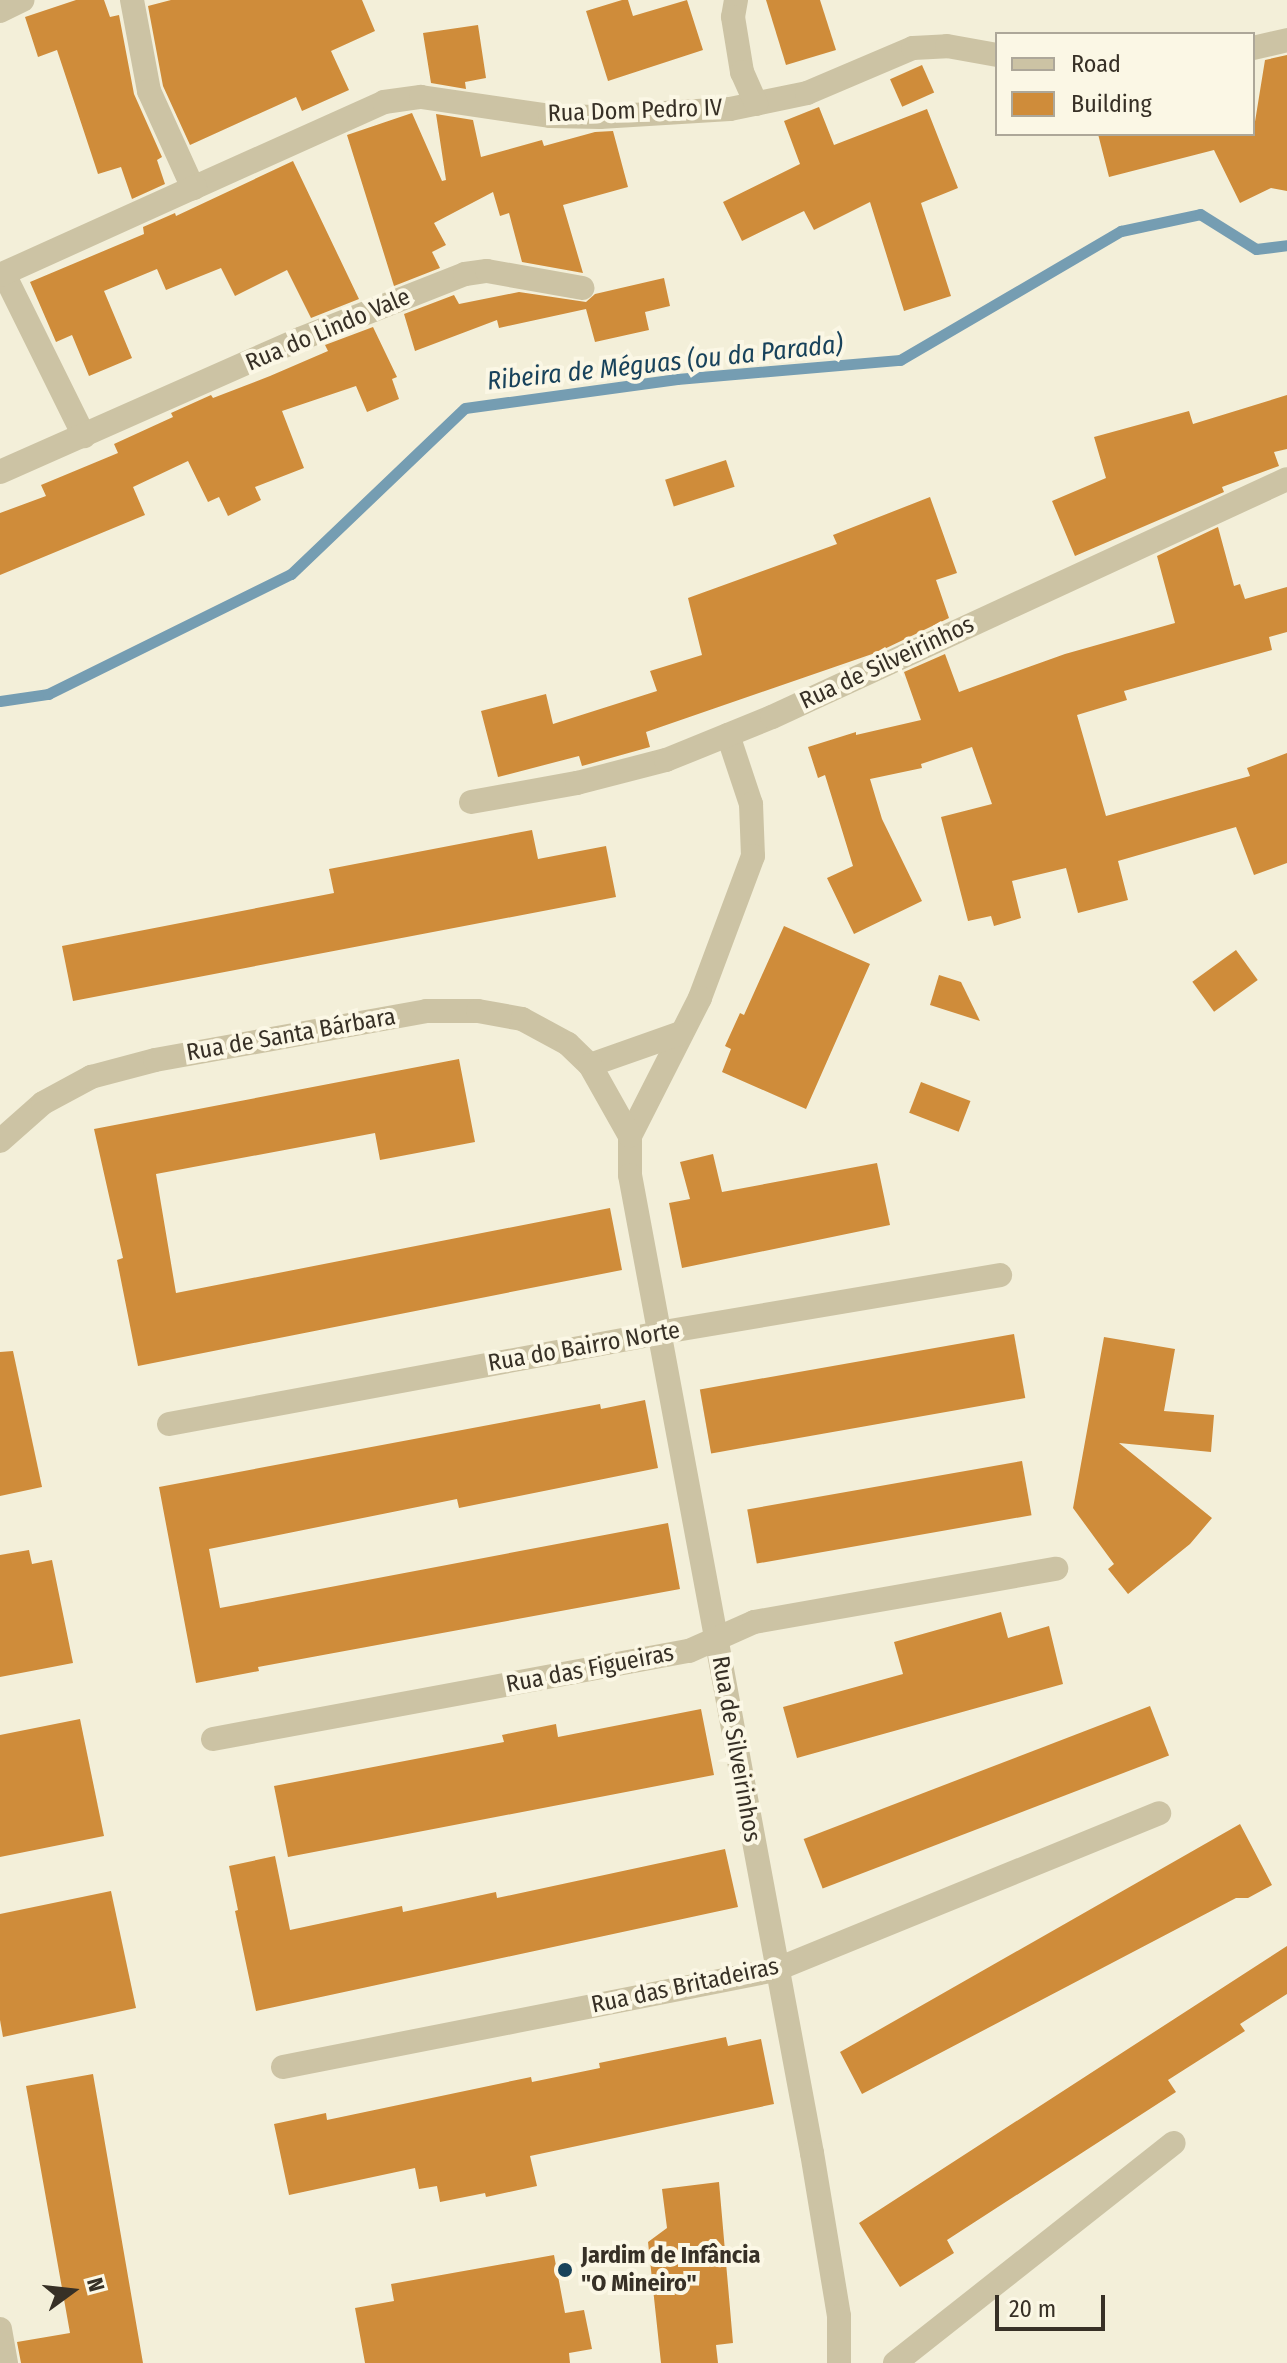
<!DOCTYPE html>
<meta charset="utf-8">
<style>
body{margin:0}
#map{position:relative;width:1287px;height:2363px;overflow:hidden;background:#f3efd9;font-family:"Fira Sans Condensed",sans-serif}
div>[style]{position:absolute}
[style*='--x']{left:calc(var(--x)*1px);top:calc(var(--y)*1px);width:calc(var(--w)*1px);rotate:calc(var(--a)*1deg)}
.stream>*{height:11px;margin:-5.5px;padding:0 5.5px;transform-origin:5.5px;border-radius:5.5px;background:#759db2}
.building>*{inset:0;background:#cf8c3a;transform-origin:0 0}
.street>*{height:24px;margin:-12px;padding:0 12px;transform-origin:12px;border-radius:12px;background:#ccc3a4}
.dots>*{width:22px;height:22px;translate:-50% -50%;box-sizing:border-box;border:4px solid #fbf7e5;border-radius:50%}
span{translate:-50% -50%;white-space:nowrap;text-align:center;line-height:1.15;-webkit-text-stroke:8px #fbf7e5;paint-order:stroke}
.street-label{font-size:24px;color:#373026}
.poi-label{font-size:24px;color:#373026;font-weight:700}
.left{translate:0 -50%;text-align:left}
.water-label{font-size:26px;color:#18425b;font-style:italic}
.legend{position:absolute;left:995px;top:32px;width:260px;height:104px;box-sizing:border-box;background:#fbf7e5;border:2px solid #ada799;margin:0;padding:10px 14px;list-style:none;font-size:24px;color:#373026}
.legend li{display:flex;align-items:center;gap:16px;height:40px}
.legend b{width:40px;border:2px solid #ada799}
.north{position:absolute;left:32px;top:2251px;width:80px;height:80px;-webkit-text-stroke:6px #fbf7e5;paint-order:stroke;rotate:75deg;font-size:22px;font-weight:700;line-height:32px;text-align:center;color:#373026}
.north::after{content:'';display:block;margin:auto;width:28px;height:36px;background:#373026;clip-path:polygon(50% 0,100% 100%,50% 72%,0 100%)}
.scale{position:absolute;left:995px;top:2295px;width:110px;height:36px;box-sizing:border-box;border:4px solid #373026;border-top:0;padding-left:10px;font-size:24px;line-height:28px;white-space:nowrap;color:#373026;-webkit-text-stroke:6px #fbf7e5;paint-order:stroke}
</style>
<div id="map">
<div class="stream">
<div style="--x:0;--y:701;--w:49;--a:-8.3"></div>
<div style="--x:48;--y:694;--w:271;--a:-26.3"></div>
<div style="--x:291;--y:574;--w:240;--a:-43.7"></div>
<div style="--x:465;--y:408;--w:214;--a:-7.8"></div>
<div style="--x:677;--y:379;--w:224;--a:-4.9"></div>
<div style="--x:900;--y:360;--w:256;--a:-30.3"></div>
<div style="--x:1121;--y:231;--w:81;--a:-12.1"></div>
<div style="--x:1200;--y:214;--w:66;--a:32"></div>
<div style="--x:1256;--y:249;--w:31;--a:-7"></div>
</div>
<div class="building">
<div style="clip-path:polygon(76px 0,104px 0,110px 17px,119px 15px,134px 94px,162px 157px,157px 160px,165px 184px,132px 199px,121px 167px,98px 174px,57px 50px,38px 57px,25px 17px)"></div>
<div style="clip-path:polygon(171px 0,362px 0,375px 31px,331px 51px,349px 90px,302px 111px,296px 97px,190px 145px,163px 86px,148px 6px)"></div>
<div style="clip-path:polygon(622px 0,628px 0,633px 16px,687px 0,703px 50px,608px 81px,586px 11px)"></div>
<div style="clip-path:polygon(766px 0,820px 0,836px 50px,786px 65px)"></div>
<div style="clip-path:polygon(478px 25px,486px 78px,465px 82px,466px 89px,431px 83px,423px 33px)"></div>
<div style="clip-path:polygon(1287px 55px,1287px 191px,1271px 188px,1240px 203px,1214px 150px,1109px 177px,1098px 134px,1253px 134px,1265px 60px)"></div>
<div style="left:922px;top:65px;width:30px;height:35px;rotate:66deg"></div>
<div style="clip-path:polygon(819px 107px,834px 145px,927px 109px,958px 188px,921px 203px,951px 296px,904px 311px,870px 202px,814px 230px,804px 211px,742px 241px,723px 202px,800px 164px,784px 121px)"></div>
<div style="clip-path:polygon(412px 113px,442px 181px,446px 180px,436px 114px,473px 120px,481px 157px,542px 140px,544px 146px,595px 132px,613px 131px,628px 187px,563px 205px,583px 273px,522px 262px,509px 213px,500px 216px,493px 192px,434px 223px,446px 245px,432px 252px,440px 268px,394px 286px,347px 135px)"></div>
<div style="clip-path:polygon(293px 161px,359px 299px,311px 318px,287px 270px,235px 296px,221px 268px,166px 290px,157px 269px,104px 291px,132px 358px,89px 376px,72px 335px,56px 342px,30px 282px,144px 234px,143px 227px,175px 213px,176px 216px)"></div>
<div style="clip-path:polygon(664px 278px,670px 306px,645px 312px,649px 330px,595px 342px,586px 309px,499px 328px,497px 320px,415px 351px,404px 314px,454px 295px,459px 304px,519px 292px,586px 302px,595px 294px)"></div>
<div style="clip-path:polygon(373px 327px,397px 377px,392px 379px,399px 399px,367px 412px,356px 386px,282px 411px,304px 468px,255px 487px,261px 500px,228px 516px,219px 497px,208px 502px,188px 461px,133px 487px,145px 515px,0 575px,0 513px,46px 496px,41px 485px,118px 453px,114px 444px,173px 417px,171px 413px,211px 395px,213px 398px,270px 376px,328px 351px,325px 345px)"></div>
<div style="clip-path:polygon(1287px 395px,1287px 449px,1274px 452px,1279px 466px,1222px 487px,1224px 492px,1075px 556px,1052px 501px,1106px 478px,1094px 437px,1189px 411px,1193px 424px)"></div>
<div style="left:726px;top:460px;width:28px;height:64px;rotate:72deg"></div>
<div style="clip-path:polygon(930px 497px,957px 573px,936px 580px,949px 618px,878px 652px,646px 732px,650px 747px,582px 766px,579px 756px,498px 777px,481px 711px,546px 694px,553px 724px,657px 691px,650px 671px,702px 655px,688px 598px,837px 544px,833px 535px)"></div>
<div style="clip-path:polygon(1218px 527px,1234px 586px,1240px 584px,1245px 599px,1287px 587px,1287px 632px,1269px 637px,1272px 650px,1124px 691px,1127px 700px,1077px 715px,1106px 816px,1250px 776px,1247px 768px,1287px 753px,1287px 863px,1254px 875px,1236px 827px,1118px 861px,1128px 900px,1078px 913px,1066px 868px,1012px 881px,1021px 918px,994px 926px,991px 916px,968px 921px,941px 817px,992px 804px,972px 747px,921px 764px,922px 768px,870px 779px,882px 819px,922px 901px,854px 934px,827px 878px,853px 866px,825px 775px,818px 778px,808px 747px,856px 732px,856px 735px,921px 720px,904px 672px,945px 654px,959px 692px,1065px 654px,1175px 623px,1157px 556px)"></div>
<div style="clip-path:polygon(532px 830px,538px 859px,606px 846px,616px 897px,73px 1001px,62px 946px,334px 893px,329px 869px)"></div>
<div style="clip-path:polygon(784px 926px,870px 964px,806px 1109px,722px 1072px,731px 1049px,725px 1046px,740px 1013px,744px 1015px)"></div>
<div style="left:1236px;top:950px;width:37px;height:54px;rotate:54deg"></div>
<div style="clip-path:polygon(939px 975px,961px 982px,980px 1021px,930px 1005px)"></div>
<div style="clip-path:polygon(459px 1059px,475px 1142px,380px 1160px,375px 1133px,156px 1174px,176px 1293px,610px 1208px,622px 1270px,138px 1366px,117px 1260px,123px 1258px,94px 1129px)"></div>
<div style="left:921px;top:1082px;width:53px;height:33px;rotate:21deg"></div>
<div style="clip-path:polygon(713px 1154px,722px 1192px,877px 1163px,890px 1225px,682px 1268px,669px 1203px,690px 1199px,680px 1162px)"></div>
<div style="left:1014px;top:1334px;width:65px;height:319px;rotate:80deg"></div>
<div style="clip-path:polygon(1104px 1337px,1175px 1349px,1164px 1411px,1214px 1415px,1211px 1452px,1119px 1443px,1212px 1518px,1190px 1544px,1128px 1594px,1108px 1569px,1114px 1564px,1073px 1508px)"></div>
<div style="clip-path:polygon(13px 1351px,42px 1487px,0 1496px,0 1352px)"></div>
<div style="clip-path:polygon(645px 1400px,658px 1468px,459px 1508px,457px 1499px,209px 1549px,220px 1608px,668px 1523px,680px 1589px,258px 1667px,259px 1671px,196px 1683px,159px 1487px,600px 1404px,601px 1409px)"></div>
<div style="left:1022px;top:1461px;width:55px;height:279px;rotate:80deg"></div>
<div style="clip-path:polygon(29px 1550px,32px 1564px,52px 1560px,73px 1663px,0 1677px,0 1555px)"></div>
<div style="clip-path:polygon(1001px 1612px,1008px 1638px,1049px 1626px,1063px 1684px,797px 1758px,783px 1707px,903px 1674px,894px 1642px)"></div>
<div style="left:1150px;top:1706px;width:53px;height:371px;rotate:69deg"></div>
<div style="clip-path:polygon(701px 1709px,714px 1775px,288px 1857px,274px 1786px,504px 1742px,502px 1735px,556px 1724px,558px 1737px)"></div>
<div style="clip-path:polygon(80px 1719px,104px 1836px,0 1857px,0 1735px)"></div>
<div style="clip-path:polygon(1240px 1824px,1272px 1885px,1248px 1898px,1236px 1898px,862px 2094px,840px 2052px)"></div>
<div style="clip-path:polygon(725px 1849px,738px 1907px,256px 2011px,235px 1911px,238px 1910px,229px 1866px,275px 1856px,290px 1930px,402px 1906px,403px 1912px,496px 1892px,497px 1898px)"></div>
<div style="clip-path:polygon(111px 1891px,136px 2008px,3px 2037px,0 2020px,0 1914px)"></div>
<div style="clip-path:polygon(1287px 1946px,1287px 1994px,1240px 2024px,1245px 2031px,1168px 2080px,1176px 2092px,947px 2240px,954px 2253px,900px 2287px,859px 2223px)"></div>
<div style="clip-path:polygon(726px 2037px,728px 2046px,761px 2039px,774px 2104px,530px 2156px,537px 2186px,486px 2197px,485px 2193px,440px 2202px,437px 2186px,419px 2189px,415px 2168px,289px 2195px,274px 2124px,326px 2113px,327px 2120px,531px 2077px,532px 2082px,600px 2068px,599px 2063px)"></div>
<div style="clip-path:polygon(93px 2074px,143px 2363px,21px 2363px,17px 2342px,70px 2333px,26px 2086px)"></div>
<div style="clip-path:polygon(719px 2182px,733px 2343px,716px 2345px,718px 2363px,661px 2363px,648px 2242px,667px 2228px,662px 2189px)"></div>
<div style="clip-path:polygon(554px 2255px,565px 2313px,584px 2310px,592px 2349px,569px 2353px,570px 2363px,365px 2363px,355px 2308px,394px 2301px,391px 2284px)"></div>
</div>
<div class="street">
<div style="--x:132;--y:0;--w:93;--a:79.4"></div>
<div style="--x:149;--y:91;--w:107;--a:65.6"></div>
<div style="--x:193;--y:188;--w:209;--a:-24.2"></div>
<div style="--x:384;--y:102;--w:37;--a:-8"></div>
<div style="--x:421;--y:97;--w:130;--a:8.4"></div>
<div style="--x:550;--y:116;--w:50;--a:1.1"></div>
<div style="--x:600;--y:117;--w:130;--a:-3.5"></div>
<div style="--x:730;--y:109;--w:79;--a:-11.7"></div>
<div style="--x:807;--y:93;--w:115;--a:-23"></div>
<div style="--x:913;--y:48;--w:34;--a:-3"></div>
<div style="--x:947;--y:46;--w:51;--a:10.2"></div>
<div style="--x:736;--y:0;--w:17;--a:100"></div>
<div style="--x:733;--y:17;--w:56;--a:80.7"></div>
<div style="--x:742;--y:72;--w:35;--a:66"></div>
<div style="--x:0;--y:11;--w:25;--a:-26"></div>
<div style="--x:1253;--y:48;--w:35;--a:-13"></div>
<div style="--x:4;--y:274;--w:181;--a:63.7"></div>
<div style="--x:0;--y:275;--w:214;--a:-24.3"></div>
<div style="--x:0;--y:472;--w:328;--a:-23.9"></div>
<div style="--x:300;--y:339;--w:177;--a:-21.5"></div>
<div style="--x:465;--y:274;--w:22;--a:-8"></div>
<div style="--x:487;--y:271;--w:97;--a:10.1"></div>
<div style="--x:728;--y:735;--w:73;--a:71.6"></div>
<div style="--x:751;--y:804;--w:52;--a:87.8"></div>
<div style="--x:753;--y:856;--w:152;--a:110.5"></div>
<div style="--x:700;--y:998;--w:155;--a:116.9"></div>
<div style="--x:630;--y:1136;--w:39;--a:90"></div>
<div style="--x:630;--y:1175;--w:995;--a:79.46"></div>
<div style="--x:812;--y:2153;--w:165;--a:80.6"></div>
<div style="--x:839;--y:2316;--w:47;--a:90"></div>
<div style="--x:471;--y:802;--w:108;--a:-10.2"></div>
<div style="--x:577;--y:783;--w:92;--a:-14.5"></div>
<div style="--x:666;--y:760;--w:114;--a:-22.1"></div>
<div style="--x:772;--y:717;--w:567;--a:-24.8"></div>
<div style="--x:590;--y:1065;--w:96;--a:-19.4"></div>
<div style="--x:0;--y:1141;--w:57;--a:-41.5"></div>
<div style="--x:43;--y:1103;--w:55;--a:-28.4"></div>
<div style="--x:91;--y:1077;--w:66;--a:-14.9"></div>
<div style="--x:155;--y:1060;--w:275;--a:-10.2"></div>
<div style="--x:426;--y:1011;--w:52;--a:0"></div>
<div style="--x:478;--y:1011;--w:45;--a:10.3"></div>
<div style="--x:522;--y:1019;--w:52;--a:28.5"></div>
<div style="--x:568;--y:1044;--w:30;--a:44"></div>
<div style="--x:590;--y:1065;--w:81;--a:60.6"></div>
<div style="--x:169;--y:1424;--w:497;--a:-10.5"></div>
<div style="--x:658;--y:1333;--w:347;--a:-9.6"></div>
<div style="--x:213;--y:1739;--w:484;--a:-10.5"></div>
<div style="--x:689;--y:1651;--w:71;--a:-24"></div>
<div style="--x:754;--y:1622;--w:307;--a:-10"></div>
<div style="--x:283;--y:2067;--w:501;--a:-11.15"></div>
<div style="--x:775;--y:1970;--w:415;--a:-22.2"></div>
<div style="--x:0;--y:2329;--w:35;--a:80"></div>
<div style="--x:895;--y:2363;--w:355;--a:-38.3"></div>
</div>
<div class="dots">
<div style="left:565px;top:2270px;background:#18425b"></div>
</div>
<div class="street-label">
<span style="left:635px;top:111px;rotate:-2deg">Rua Dom Pedro IV</span>
<span style="left:328px;top:330px;rotate:-23deg">Rua do Lindo Vale</span>
<span style="left:887px;top:663px;rotate:-25deg">Rua de Silveirinhos</span>
<span style="left:291px;top:1035px;rotate:-10deg">Rua de Santa Bárbara</span>
<span style="left:584px;top:1347px;rotate:-10deg">Rua do Bairro Norte</span>
<span style="left:590px;top:1669px;rotate:-11deg">Rua das Figueiras</span>
<span style="left:736px;top:1749px;rotate:80deg">Rua de Silveirinhos</span>
<span style="left:685px;top:1986px;rotate:-12deg">Rua das Britadeiras</span>
</div>
<div class="poi-label">
<span class="left" style="left:581px;top:2270px">Jardim de Infância<br>"O Mineiro"</span>
</div>
<div class="water-label">
<span style="left:665px;top:363px;rotate:-6deg">Ribeira de Méguas (ou da Parada)</span>
</div>
<ul class="legend">
<li><b style="height:10px;background:#ccc3a4"></b>Road</li>
<li><b style="height:22px;background:#cf8c3a"></b>Building</li>
</ul>
<div class="north">N</div>
<div class="scale">20 m</div>
</div>
